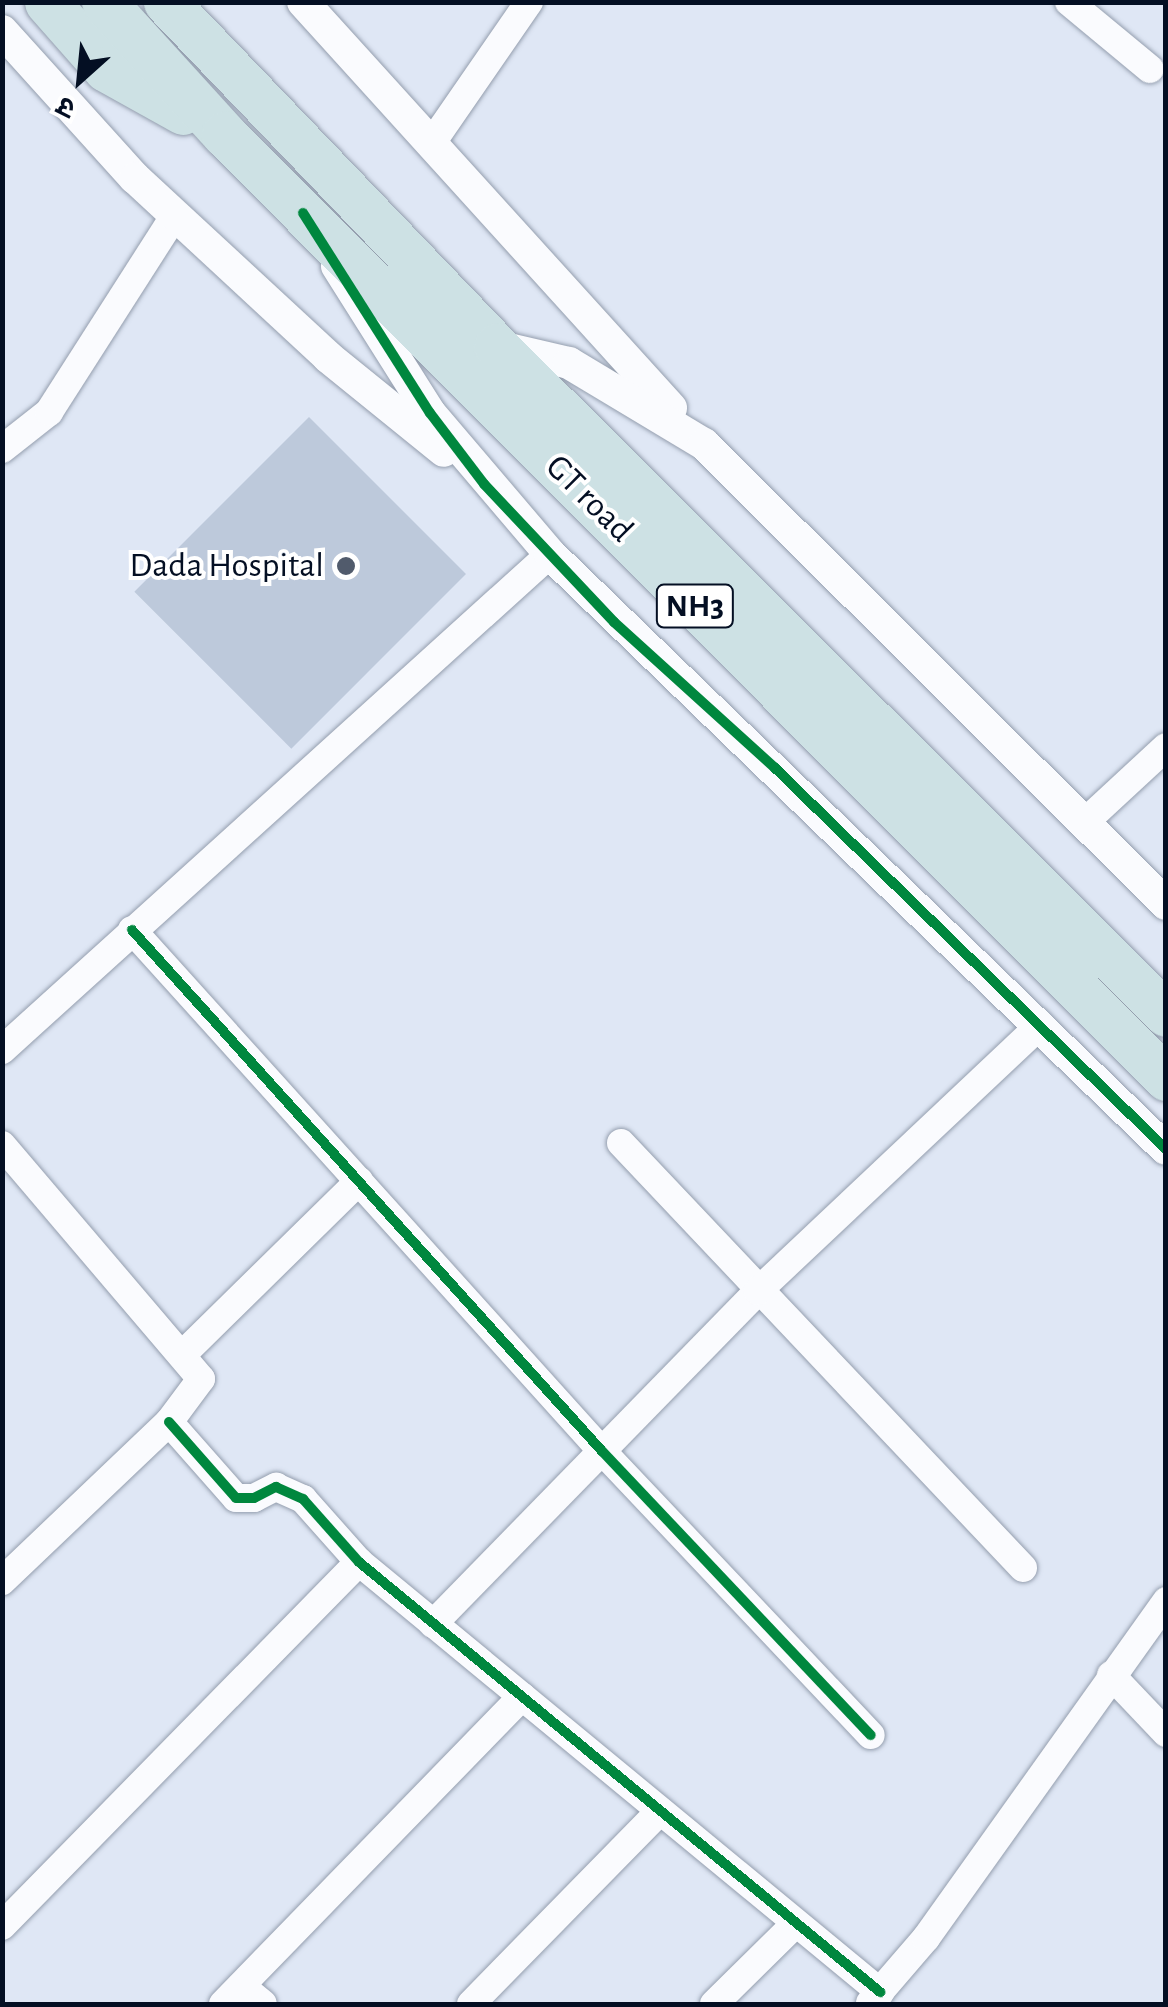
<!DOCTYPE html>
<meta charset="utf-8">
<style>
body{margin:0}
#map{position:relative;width:1168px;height:2007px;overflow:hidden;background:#dfe7f5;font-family:"Alegreya Sans","Noto Sans Devanagari",sans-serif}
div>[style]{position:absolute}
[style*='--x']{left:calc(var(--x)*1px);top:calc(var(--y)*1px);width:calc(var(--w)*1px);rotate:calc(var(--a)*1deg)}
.building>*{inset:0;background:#bdc9db;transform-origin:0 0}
.roads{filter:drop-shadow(0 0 2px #949eae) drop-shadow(0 0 2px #949eae)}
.minor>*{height:28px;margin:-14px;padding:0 14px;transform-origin:14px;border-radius:14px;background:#fafbfe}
.tertiary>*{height:32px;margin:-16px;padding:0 16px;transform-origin:16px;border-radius:16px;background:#fafbfe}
.trunk>*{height:45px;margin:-22.5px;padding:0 22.5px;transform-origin:22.5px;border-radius:22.5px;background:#cde1e4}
.cycleway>*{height:10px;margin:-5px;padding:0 5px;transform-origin:5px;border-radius:5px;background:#00873e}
.dots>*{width:28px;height:28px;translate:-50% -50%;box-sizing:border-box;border:5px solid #fff;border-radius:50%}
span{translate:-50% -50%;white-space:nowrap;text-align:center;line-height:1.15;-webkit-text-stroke:8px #fff;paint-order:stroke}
.shield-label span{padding:2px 8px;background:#fff;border:2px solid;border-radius:8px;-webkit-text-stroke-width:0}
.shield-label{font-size:32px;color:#040f23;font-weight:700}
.street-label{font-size:35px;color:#040f23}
.poi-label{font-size:35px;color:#040f23}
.right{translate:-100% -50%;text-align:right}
.frame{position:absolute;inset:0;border:5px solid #040f23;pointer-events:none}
.north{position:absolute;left:30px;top:30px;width:100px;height:100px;-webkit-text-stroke:8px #fff;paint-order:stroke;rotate:207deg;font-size:28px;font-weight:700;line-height:40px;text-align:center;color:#040f23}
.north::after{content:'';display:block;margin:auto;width:35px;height:45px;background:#040f23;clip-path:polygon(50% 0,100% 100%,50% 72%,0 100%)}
</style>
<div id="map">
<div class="building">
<div style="left:309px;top:417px;width:222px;height:247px;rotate:45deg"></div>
</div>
<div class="roads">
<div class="minor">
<div style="--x:1069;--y:2;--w:105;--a:39.6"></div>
<div style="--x:431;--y:144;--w:173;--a:-55.4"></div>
<div style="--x:2;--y:449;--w:60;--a:-38.2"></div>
<div style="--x:49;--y:412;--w:234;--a:-57.4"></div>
<div style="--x:1085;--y:822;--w:110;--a:-42.8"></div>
<div style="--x:132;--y:930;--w:702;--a:47.95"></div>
<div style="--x:602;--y:1451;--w:391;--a:46.6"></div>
<div style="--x:2;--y:1050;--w:739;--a:-42.15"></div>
<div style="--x:621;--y:1143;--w:585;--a:46.59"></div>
<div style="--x:2;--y:1145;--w:307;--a:49.6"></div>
<div style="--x:201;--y:1379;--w:54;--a:126.7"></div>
<div style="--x:169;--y:1422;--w:231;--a:136.4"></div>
<div style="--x:183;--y:1354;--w:247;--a:-44.5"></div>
<div style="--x:169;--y:1422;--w:101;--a:48.6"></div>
<div style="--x:236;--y:1498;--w:18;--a:0"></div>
<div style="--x:254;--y:1498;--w:25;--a:-27"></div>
<div style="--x:276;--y:1487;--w:30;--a:24"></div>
<div style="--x:303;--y:1499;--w:84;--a:48.4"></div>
<div style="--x:359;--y:1562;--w:676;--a:39.53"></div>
<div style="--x:433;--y:1624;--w:465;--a:-45.7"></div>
<div style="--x:758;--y:1291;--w:388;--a:-43.3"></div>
<div style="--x:1111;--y:1675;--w:80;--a:46.5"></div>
<div style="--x:2;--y:1926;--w:510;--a:-45.56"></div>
<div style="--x:241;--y:1986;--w:28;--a:39"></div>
<div style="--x:870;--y:2003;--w:86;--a:-49.3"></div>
<div style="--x:926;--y:1938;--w:414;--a:-54.5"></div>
<div style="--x:223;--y:2004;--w:429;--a:-45.8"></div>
<div style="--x:471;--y:2004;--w:270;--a:-45.6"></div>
<div style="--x:714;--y:2004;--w:115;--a:-44.6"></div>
</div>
<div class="tertiary">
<div style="--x:303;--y:2;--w:548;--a:47.81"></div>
<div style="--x:2;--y:31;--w:198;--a:47.9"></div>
<div style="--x:135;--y:178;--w:263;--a:42.8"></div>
<div style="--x:328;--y:357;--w:149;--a:39"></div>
<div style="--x:337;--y:266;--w:174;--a:57.7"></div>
<div style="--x:430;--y:413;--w:185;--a:49.6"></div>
<div style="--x:550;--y:554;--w:856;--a:44.01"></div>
<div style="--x:496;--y:346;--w:75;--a:13.1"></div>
<div style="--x:569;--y:363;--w:157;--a:31"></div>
<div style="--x:704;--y:444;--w:652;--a:44.88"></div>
</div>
<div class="trunk">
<div style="--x:47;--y:2;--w:89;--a:48.6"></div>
<div style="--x:106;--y:69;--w:88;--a:29.2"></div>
<div style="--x:104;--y:2;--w:178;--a:47.7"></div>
<div style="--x:224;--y:134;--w:1334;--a:45.06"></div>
<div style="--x:166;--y:2;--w:477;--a:46.2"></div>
<div style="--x:496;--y:346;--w:946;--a:44.91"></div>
</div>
</div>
<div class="cycleway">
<div style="--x:303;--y:213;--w:237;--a:57.6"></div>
<div style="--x:430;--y:413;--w:89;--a:52.7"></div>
<div style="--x:484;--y:484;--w:190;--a:46.7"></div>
<div style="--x:614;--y:622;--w:217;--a:42.2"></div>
<div style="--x:775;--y:768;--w:546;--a:44.26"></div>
<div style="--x:132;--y:930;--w:702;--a:47.95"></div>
<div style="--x:602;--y:1451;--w:391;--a:46.6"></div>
<div style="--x:169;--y:1422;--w:101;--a:48.6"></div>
<div style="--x:236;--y:1498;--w:18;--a:0"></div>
<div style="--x:254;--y:1498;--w:25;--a:-27"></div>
<div style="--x:276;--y:1487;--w:30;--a:24"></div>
<div style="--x:303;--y:1499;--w:84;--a:48.4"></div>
<div style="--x:359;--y:1562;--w:676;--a:39.53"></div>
</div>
<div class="dots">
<div style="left:346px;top:566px;background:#515b6c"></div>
</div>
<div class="shield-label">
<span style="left:695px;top:606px">NH3</span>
</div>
<div class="street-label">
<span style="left:589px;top:499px;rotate:45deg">GT road</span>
</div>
<div class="poi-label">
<span class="right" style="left:324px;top:566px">Dada Hospital</span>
</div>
<div class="frame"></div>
<div class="north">उ</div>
</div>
